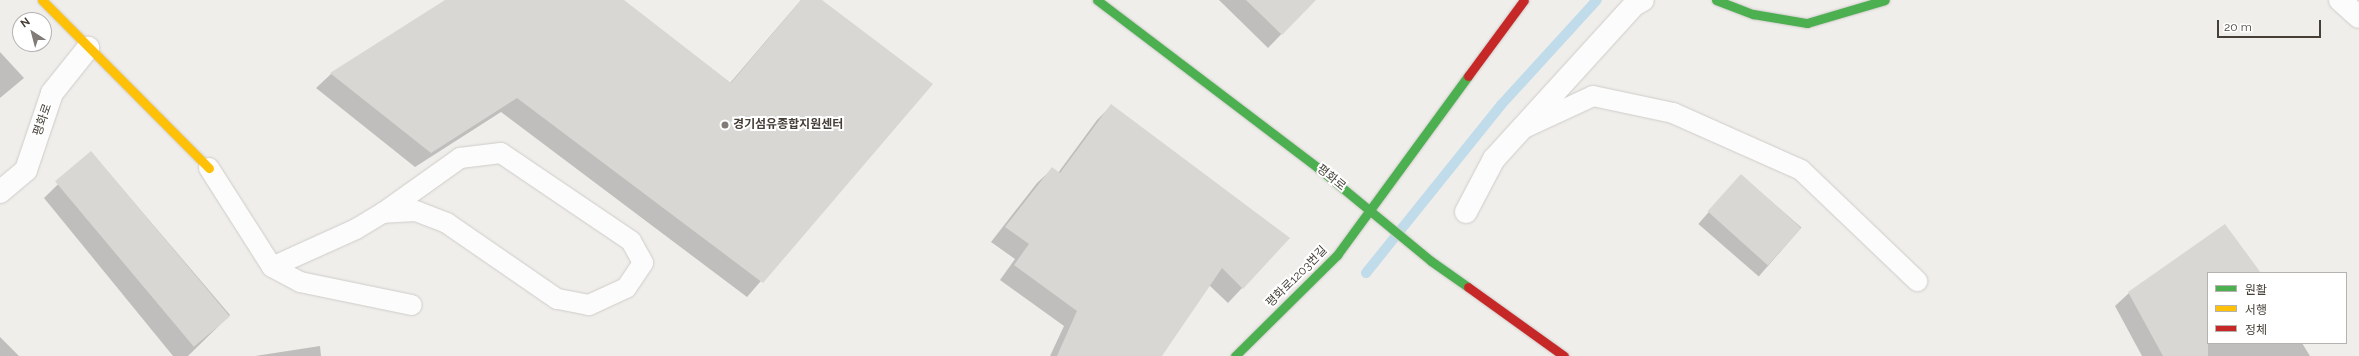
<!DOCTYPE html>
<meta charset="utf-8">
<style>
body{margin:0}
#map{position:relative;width:2359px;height:356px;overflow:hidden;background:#f0eeeb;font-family:Raleway,"Noto Sans KR",sans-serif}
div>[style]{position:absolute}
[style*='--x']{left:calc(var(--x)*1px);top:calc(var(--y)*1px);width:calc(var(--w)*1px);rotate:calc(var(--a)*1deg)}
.shadow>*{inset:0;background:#0003;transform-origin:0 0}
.stream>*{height:10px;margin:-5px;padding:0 5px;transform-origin:5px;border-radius:5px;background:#c0dbe9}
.building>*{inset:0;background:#d9d7d4;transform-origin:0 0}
.roads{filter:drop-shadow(0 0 1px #ceccc9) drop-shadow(0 0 1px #ceccc9)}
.lane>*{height:20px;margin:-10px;padding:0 10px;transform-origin:10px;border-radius:10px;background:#fdfcfc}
.street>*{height:22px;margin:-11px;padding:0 11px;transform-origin:11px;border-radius:11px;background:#fdfcfc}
.fast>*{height:9px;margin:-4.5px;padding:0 4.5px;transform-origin:4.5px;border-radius:4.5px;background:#4caf50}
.slow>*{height:9px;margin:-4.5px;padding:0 4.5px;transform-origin:4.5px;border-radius:4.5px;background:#ffc107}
.jam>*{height:9px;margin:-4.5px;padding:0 4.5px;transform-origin:4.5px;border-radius:4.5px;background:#c62828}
.dots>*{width:11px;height:11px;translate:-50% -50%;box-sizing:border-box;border:2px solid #fff;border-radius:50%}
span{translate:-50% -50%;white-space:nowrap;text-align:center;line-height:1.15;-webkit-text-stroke:4px #fff;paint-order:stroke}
.street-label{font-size:12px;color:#453f38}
.poi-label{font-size:12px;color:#453f38;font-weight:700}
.left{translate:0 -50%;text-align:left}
.legend{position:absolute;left:2207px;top:272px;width:140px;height:72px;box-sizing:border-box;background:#fff;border:1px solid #b5b2af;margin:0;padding:5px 7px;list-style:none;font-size:12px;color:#453f38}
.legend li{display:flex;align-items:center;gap:8px;height:20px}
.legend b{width:20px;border:1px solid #b5b2af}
.north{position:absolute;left:12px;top:12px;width:40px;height:40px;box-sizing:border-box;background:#fff;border:1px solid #b5b2af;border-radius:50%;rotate:324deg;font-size:11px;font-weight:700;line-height:16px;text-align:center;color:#453f38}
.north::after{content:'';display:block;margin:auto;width:14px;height:18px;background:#817c77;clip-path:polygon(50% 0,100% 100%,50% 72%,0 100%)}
.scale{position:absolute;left:2217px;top:20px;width:104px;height:18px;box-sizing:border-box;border:2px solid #453f38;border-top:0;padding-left:5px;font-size:12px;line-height:14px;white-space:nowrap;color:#453f38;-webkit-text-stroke:3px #fff;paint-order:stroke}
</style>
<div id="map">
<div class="shadow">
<div style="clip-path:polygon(446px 0,623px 0,730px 83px,801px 0,820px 0,932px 84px,747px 297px,501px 112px,415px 167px,316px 88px,331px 74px)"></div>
<div style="clip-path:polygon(1219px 0,1314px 0,1268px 48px)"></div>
<div style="clip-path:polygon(0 52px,24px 78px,0 98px)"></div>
<div style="clip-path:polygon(1111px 106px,1289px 238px,1228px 303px,1209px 285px,1161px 356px,1050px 356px,1064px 326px,1000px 280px,1015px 259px,991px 242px,1037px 183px,1052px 169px,1058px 173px,1097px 120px)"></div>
<div style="clip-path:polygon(91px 152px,230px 315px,188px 356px,173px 356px,44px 198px)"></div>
<div style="left:1741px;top:175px;width:80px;height:65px;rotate:41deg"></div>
<div style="clip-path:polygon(2225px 225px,2260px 273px,2208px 273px,2208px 343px,2302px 343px,2310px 356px,2142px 356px,2115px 306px,2129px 293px)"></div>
<div style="clip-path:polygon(0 337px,19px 356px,0 356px)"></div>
<div style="clip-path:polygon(320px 346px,321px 356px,255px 356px)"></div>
</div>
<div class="stream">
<div style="--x:1366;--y:273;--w:216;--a:-51.2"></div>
<div style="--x:1501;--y:105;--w:142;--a:-47.6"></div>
</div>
<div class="building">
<div style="clip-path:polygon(445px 0,624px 0,731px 83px,801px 0,822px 0,933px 84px,763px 283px,517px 98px,431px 153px,330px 73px)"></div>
<div style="clip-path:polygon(1246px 0,1316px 0,1282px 35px)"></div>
<div style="clip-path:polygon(1111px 104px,1290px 238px,1243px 289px,1222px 268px,1162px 356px,1057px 356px,1077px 311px,1014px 265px,1029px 244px,1005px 227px,1052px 167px,1060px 173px)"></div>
<div style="left:91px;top:151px;width:216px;height:47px;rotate:50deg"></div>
<div style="left:1741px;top:174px;width:81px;height:50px;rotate:42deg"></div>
<div style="clip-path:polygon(2225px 224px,2261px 273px,2208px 273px,2208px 356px,2163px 356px,2128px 292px)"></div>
</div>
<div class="roads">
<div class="lane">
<div style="--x:1522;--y:129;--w:78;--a:-24.9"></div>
<div style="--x:1593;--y:96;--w:82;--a:12"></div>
<div style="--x:1673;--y:113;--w:140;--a:24"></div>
<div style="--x:1801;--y:170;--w:161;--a:43.7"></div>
<div style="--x:209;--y:168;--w:117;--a:57.5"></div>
<div style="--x:272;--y:267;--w:32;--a:28"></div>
<div style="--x:300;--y:282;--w:114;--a:11.6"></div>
<div style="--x:272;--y:267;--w:92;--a:-24.3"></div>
<div style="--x:356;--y:229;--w:31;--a:-31"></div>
<div style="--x:383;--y:213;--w:95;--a:-35.5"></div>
<div style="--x:460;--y:158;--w:41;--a:-7"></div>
<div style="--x:501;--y:153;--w:157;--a:34.1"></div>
<div style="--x:631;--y:241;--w:25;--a:61"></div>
<div style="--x:643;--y:263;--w:30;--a:124"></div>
<div style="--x:626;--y:288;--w:41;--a:155.3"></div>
<div style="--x:589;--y:305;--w:33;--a:-169"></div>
<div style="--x:557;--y:299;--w:134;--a:-145.4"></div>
<div style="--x:447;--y:223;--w:33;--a:-159"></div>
<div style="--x:416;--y:211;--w:33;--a:177"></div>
</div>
<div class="street">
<div style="--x:2340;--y:0;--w:25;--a:42"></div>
<div style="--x:0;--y:192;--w:34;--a:-40"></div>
<div style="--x:26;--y:170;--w:81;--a:-71.3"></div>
<div style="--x:52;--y:93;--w:58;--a:-51.3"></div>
<div style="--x:1466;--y:212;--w:60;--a:-62.2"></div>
<div style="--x:1494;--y:159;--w:208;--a:-47.7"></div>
<div style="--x:1634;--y:5;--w:10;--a:-29"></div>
</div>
<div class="fast">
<div style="--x:1097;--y:0;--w:276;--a:37.2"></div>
<div style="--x:1317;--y:167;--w:148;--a:39.5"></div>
<div style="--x:1431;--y:261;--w:45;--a:35.1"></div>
<div style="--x:1716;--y:0;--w:40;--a:21"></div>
<div style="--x:1753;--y:14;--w:55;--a:9.5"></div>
<div style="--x:1807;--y:23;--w:81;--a:-16.4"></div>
<div style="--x:1235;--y:356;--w:144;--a:-44.7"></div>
<div style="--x:1337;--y:255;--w:222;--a:-53.8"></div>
</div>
<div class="slow">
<div style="--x:42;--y:0;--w:237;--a:45.2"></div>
</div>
<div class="jam">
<div style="--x:1468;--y:76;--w:94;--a:-53.6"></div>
<div style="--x:1468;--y:287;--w:118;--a:35.7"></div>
</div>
</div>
<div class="dots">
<div style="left:725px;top:125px;background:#817c77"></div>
</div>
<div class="street-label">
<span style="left:43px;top:120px;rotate:-71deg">평화로</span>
<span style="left:1331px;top:178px;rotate:39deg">평화로</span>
<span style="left:1297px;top:277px;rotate:-45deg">평화로1203번길</span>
</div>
<div class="poi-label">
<span class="left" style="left:733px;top:125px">경기섬유종합지원센터</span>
</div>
<ul class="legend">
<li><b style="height:5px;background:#4caf50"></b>원활</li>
<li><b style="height:5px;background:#ffc107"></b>서행</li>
<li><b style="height:5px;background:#c62828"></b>정체</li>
</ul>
<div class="north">N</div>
<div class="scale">20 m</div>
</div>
